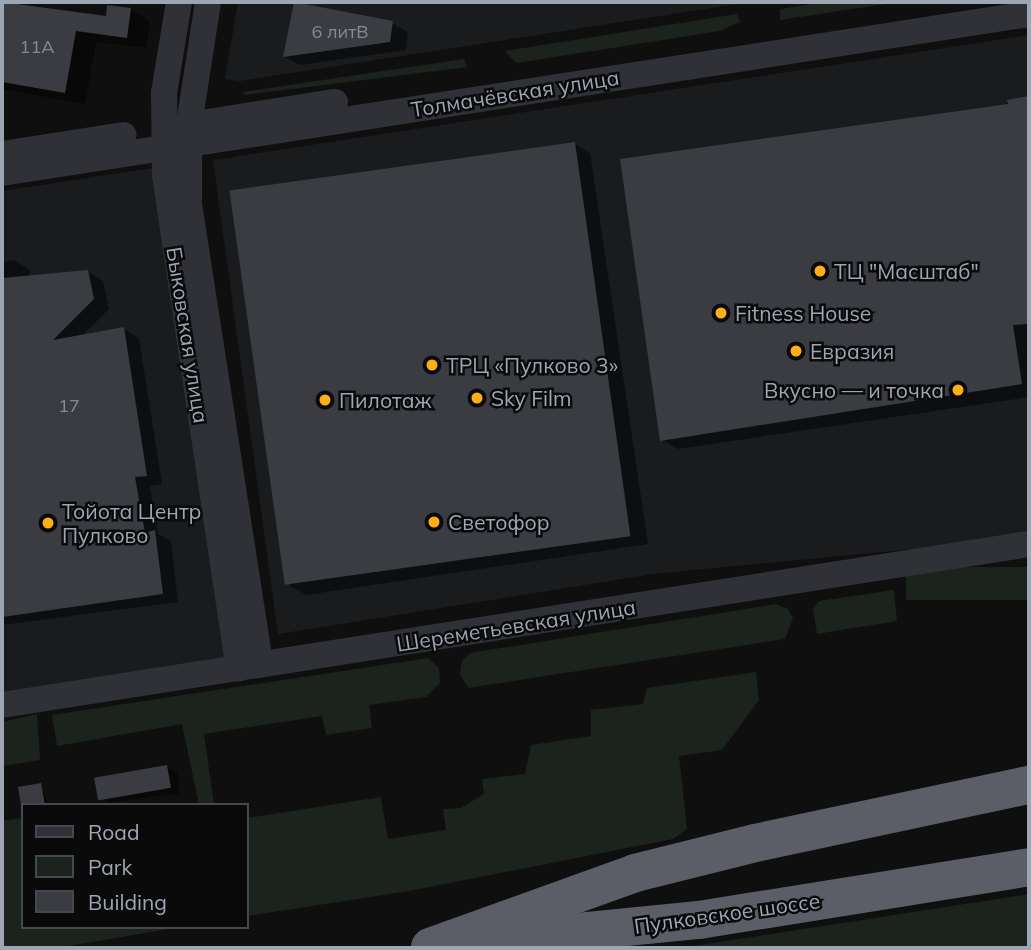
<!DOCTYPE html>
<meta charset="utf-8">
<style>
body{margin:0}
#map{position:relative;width:1031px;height:950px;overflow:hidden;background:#0f0f10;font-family:Mulish,sans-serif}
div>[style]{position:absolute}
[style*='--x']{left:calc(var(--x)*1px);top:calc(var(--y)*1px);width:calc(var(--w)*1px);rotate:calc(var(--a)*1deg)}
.built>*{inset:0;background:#1a1b1d}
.green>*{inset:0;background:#1b231c;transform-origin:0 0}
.shadow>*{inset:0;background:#0007}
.building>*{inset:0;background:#3b3c41;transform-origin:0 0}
.street>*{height:26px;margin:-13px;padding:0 13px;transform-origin:13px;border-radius:13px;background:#2f3136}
.highway>*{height:38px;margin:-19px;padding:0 19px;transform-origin:19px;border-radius:19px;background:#5b5e67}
.dots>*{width:19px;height:19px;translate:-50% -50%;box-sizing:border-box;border:4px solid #0a0a0b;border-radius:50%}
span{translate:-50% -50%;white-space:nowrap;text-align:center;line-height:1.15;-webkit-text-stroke:5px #0a0a0b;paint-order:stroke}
.number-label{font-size:18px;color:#858b96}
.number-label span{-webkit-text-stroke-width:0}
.street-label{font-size:21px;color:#9ea5b3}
.poi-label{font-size:21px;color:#9ea5b3}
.left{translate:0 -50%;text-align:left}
.right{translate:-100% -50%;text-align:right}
.frame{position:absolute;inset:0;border:4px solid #9ea5b3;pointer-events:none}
.legend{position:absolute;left:21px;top:803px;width:228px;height:126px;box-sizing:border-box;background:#0a0a0b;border:2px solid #45484e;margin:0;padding:9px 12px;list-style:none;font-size:21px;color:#9ea5b3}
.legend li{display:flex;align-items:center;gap:14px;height:35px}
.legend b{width:35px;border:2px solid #45484e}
</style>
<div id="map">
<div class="built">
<div style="clip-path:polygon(238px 2px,750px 2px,240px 81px,225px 79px)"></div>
<div style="clip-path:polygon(1029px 35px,1029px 538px,653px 574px,278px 634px,213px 160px)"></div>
<div style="clip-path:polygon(153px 168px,235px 672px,2px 704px,2px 191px)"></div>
</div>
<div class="green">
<div style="clip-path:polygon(823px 2px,899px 2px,780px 20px,780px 9px)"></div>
<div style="clip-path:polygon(737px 14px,740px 22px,719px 31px,612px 48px,516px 63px,505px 51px)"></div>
<div style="clip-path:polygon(464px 59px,467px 67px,460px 68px,245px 95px,242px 92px)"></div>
<div style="left:1029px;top:567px;width:33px;height:123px;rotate:90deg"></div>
<div style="clip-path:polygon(894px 590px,897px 621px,817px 634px,813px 609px,819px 601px)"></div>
<div style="clip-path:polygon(776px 604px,788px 609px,793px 618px,785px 639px,468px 688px,460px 674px,462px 661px,470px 653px)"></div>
<div style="clip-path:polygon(428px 658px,439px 668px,440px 683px,426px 697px,369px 705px,372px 728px,326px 735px,322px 716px,204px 734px,214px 805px,199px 805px,182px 724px,57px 746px,52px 715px)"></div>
<div style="clip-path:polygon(756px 672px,759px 700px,722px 750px,679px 756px,687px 829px,673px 839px,409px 891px,247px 916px,247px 818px,381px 797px,388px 839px,446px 830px,443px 809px,461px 808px,484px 794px,482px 779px,525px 774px,531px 745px,591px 736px,591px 710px,643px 704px,647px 688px)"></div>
<div style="clip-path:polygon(37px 714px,40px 760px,2px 766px,2px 722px)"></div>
<div style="clip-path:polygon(23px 818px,23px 927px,180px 927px,57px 948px,2px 948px,2px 821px)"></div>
<div style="clip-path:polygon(1029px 894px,1029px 948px,681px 948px)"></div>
</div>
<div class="shadow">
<div style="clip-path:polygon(2px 2px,107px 18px,130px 9px,150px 21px,147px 48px,96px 42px,85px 104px,2px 89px)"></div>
<div style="clip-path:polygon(392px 23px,408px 32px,406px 50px,300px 65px,285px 57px)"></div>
<div style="clip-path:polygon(1029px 98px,1029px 397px,678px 449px,662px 440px,1009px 101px)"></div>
<div style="clip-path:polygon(575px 144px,590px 153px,648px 544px,306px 595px,290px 586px)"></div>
<div style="clip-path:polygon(14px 260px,30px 270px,30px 277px,87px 271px,103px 281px,109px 309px,81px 337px,124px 329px,139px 338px,162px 484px,150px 486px,158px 534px,171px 541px,178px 602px,2px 625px,2px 262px)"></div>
<div style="clip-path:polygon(167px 767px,177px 773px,180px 793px,109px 803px,99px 797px)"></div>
<div style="clip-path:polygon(41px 785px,48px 805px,23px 805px,20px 788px)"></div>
</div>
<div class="building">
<div style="clip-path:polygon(2px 2px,106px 16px,107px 5px,131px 8px,127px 38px,76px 31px,65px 93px,2px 82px)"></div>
<div style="clip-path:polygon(294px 2px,393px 21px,390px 42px,283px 57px)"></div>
<div style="clip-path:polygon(1029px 96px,1029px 324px,1013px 325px,1022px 384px,660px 441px,620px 159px,1008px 104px,1007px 100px)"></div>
<div style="left:575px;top:142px;width:398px;height:349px;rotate:82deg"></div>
<div style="clip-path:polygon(88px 270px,94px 299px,53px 340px,124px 327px,147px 476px,135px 477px,145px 533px,155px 530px,163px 594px,2px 617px,2px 278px)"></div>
<div style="left:167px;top:765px;width:23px;height:74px;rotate:80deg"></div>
<div style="clip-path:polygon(41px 783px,45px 805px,21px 805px,18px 787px)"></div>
</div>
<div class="street">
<div style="--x:179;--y:2;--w:92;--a:99.4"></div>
<div style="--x:164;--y:93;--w:82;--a:89.3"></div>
<div style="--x:165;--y:175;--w:499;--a:81.5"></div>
<div style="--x:208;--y:2;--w:124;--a:98.8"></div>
<div style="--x:189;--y:125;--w:79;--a:90"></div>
<div style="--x:189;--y:204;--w:466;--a:81.2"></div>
<div style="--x:183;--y:126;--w:154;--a:-9"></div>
<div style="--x:2;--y:154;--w:123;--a:-8.9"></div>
<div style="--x:2;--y:173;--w:1039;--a:-8.8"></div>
<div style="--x:2;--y:705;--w:1040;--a:-8.91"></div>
</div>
<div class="highway">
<div style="--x:487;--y:941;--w:213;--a:-5.7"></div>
<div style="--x:699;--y:920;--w:334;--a:-9.1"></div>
<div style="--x:430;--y:947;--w:218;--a:-19.8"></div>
<div style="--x:635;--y:873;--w:124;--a:-14"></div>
<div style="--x:755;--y:843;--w:280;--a:-12"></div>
</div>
<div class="dots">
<div style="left:820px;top:271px;background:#ffae18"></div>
<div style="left:721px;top:313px;background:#ffae18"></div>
<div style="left:796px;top:351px;background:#ffae18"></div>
<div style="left:432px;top:365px;background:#ffae18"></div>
<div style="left:958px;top:390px;background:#ffae18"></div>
<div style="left:477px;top:398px;background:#ffae18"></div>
<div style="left:325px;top:400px;background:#ffae18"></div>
<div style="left:434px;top:522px;background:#ffae18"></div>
<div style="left:48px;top:523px;background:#ffae18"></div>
</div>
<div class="number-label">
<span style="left:340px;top:32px">6 литВ</span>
<span style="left:37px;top:47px">11А</span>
<span style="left:69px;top:406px">17</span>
</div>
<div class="street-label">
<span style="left:515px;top:93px;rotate:-9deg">Толмачёвская улица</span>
<span style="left:188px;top:335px;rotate:81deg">Быковская улица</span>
<span style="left:516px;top:625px;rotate:-9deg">Шереметьевская улица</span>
<span style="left:727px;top:913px;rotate:-8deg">Пулковское шоссе</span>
</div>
<div class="poi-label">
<span class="left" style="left:834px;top:271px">ТЦ "Масштаб"</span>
<span class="left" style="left:735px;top:313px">Fitness House</span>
<span class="left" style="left:810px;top:351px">Евразия</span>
<span class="left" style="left:446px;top:365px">ТРЦ «Пулково 3»</span>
<span class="right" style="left:944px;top:390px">Вкусно — и точка</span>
<span class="left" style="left:491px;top:398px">Sky Film</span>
<span class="left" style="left:339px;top:400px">Пилотаж</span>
<span class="left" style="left:62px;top:523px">Тойота Центр<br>Пулково</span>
<span class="left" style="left:448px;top:522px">Светофор</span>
</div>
<div class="frame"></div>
<ul class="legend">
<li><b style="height:9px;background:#2f3136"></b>Road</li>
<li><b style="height:19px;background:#1b231c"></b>Park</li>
<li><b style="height:19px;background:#3b3c41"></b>Building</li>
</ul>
</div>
